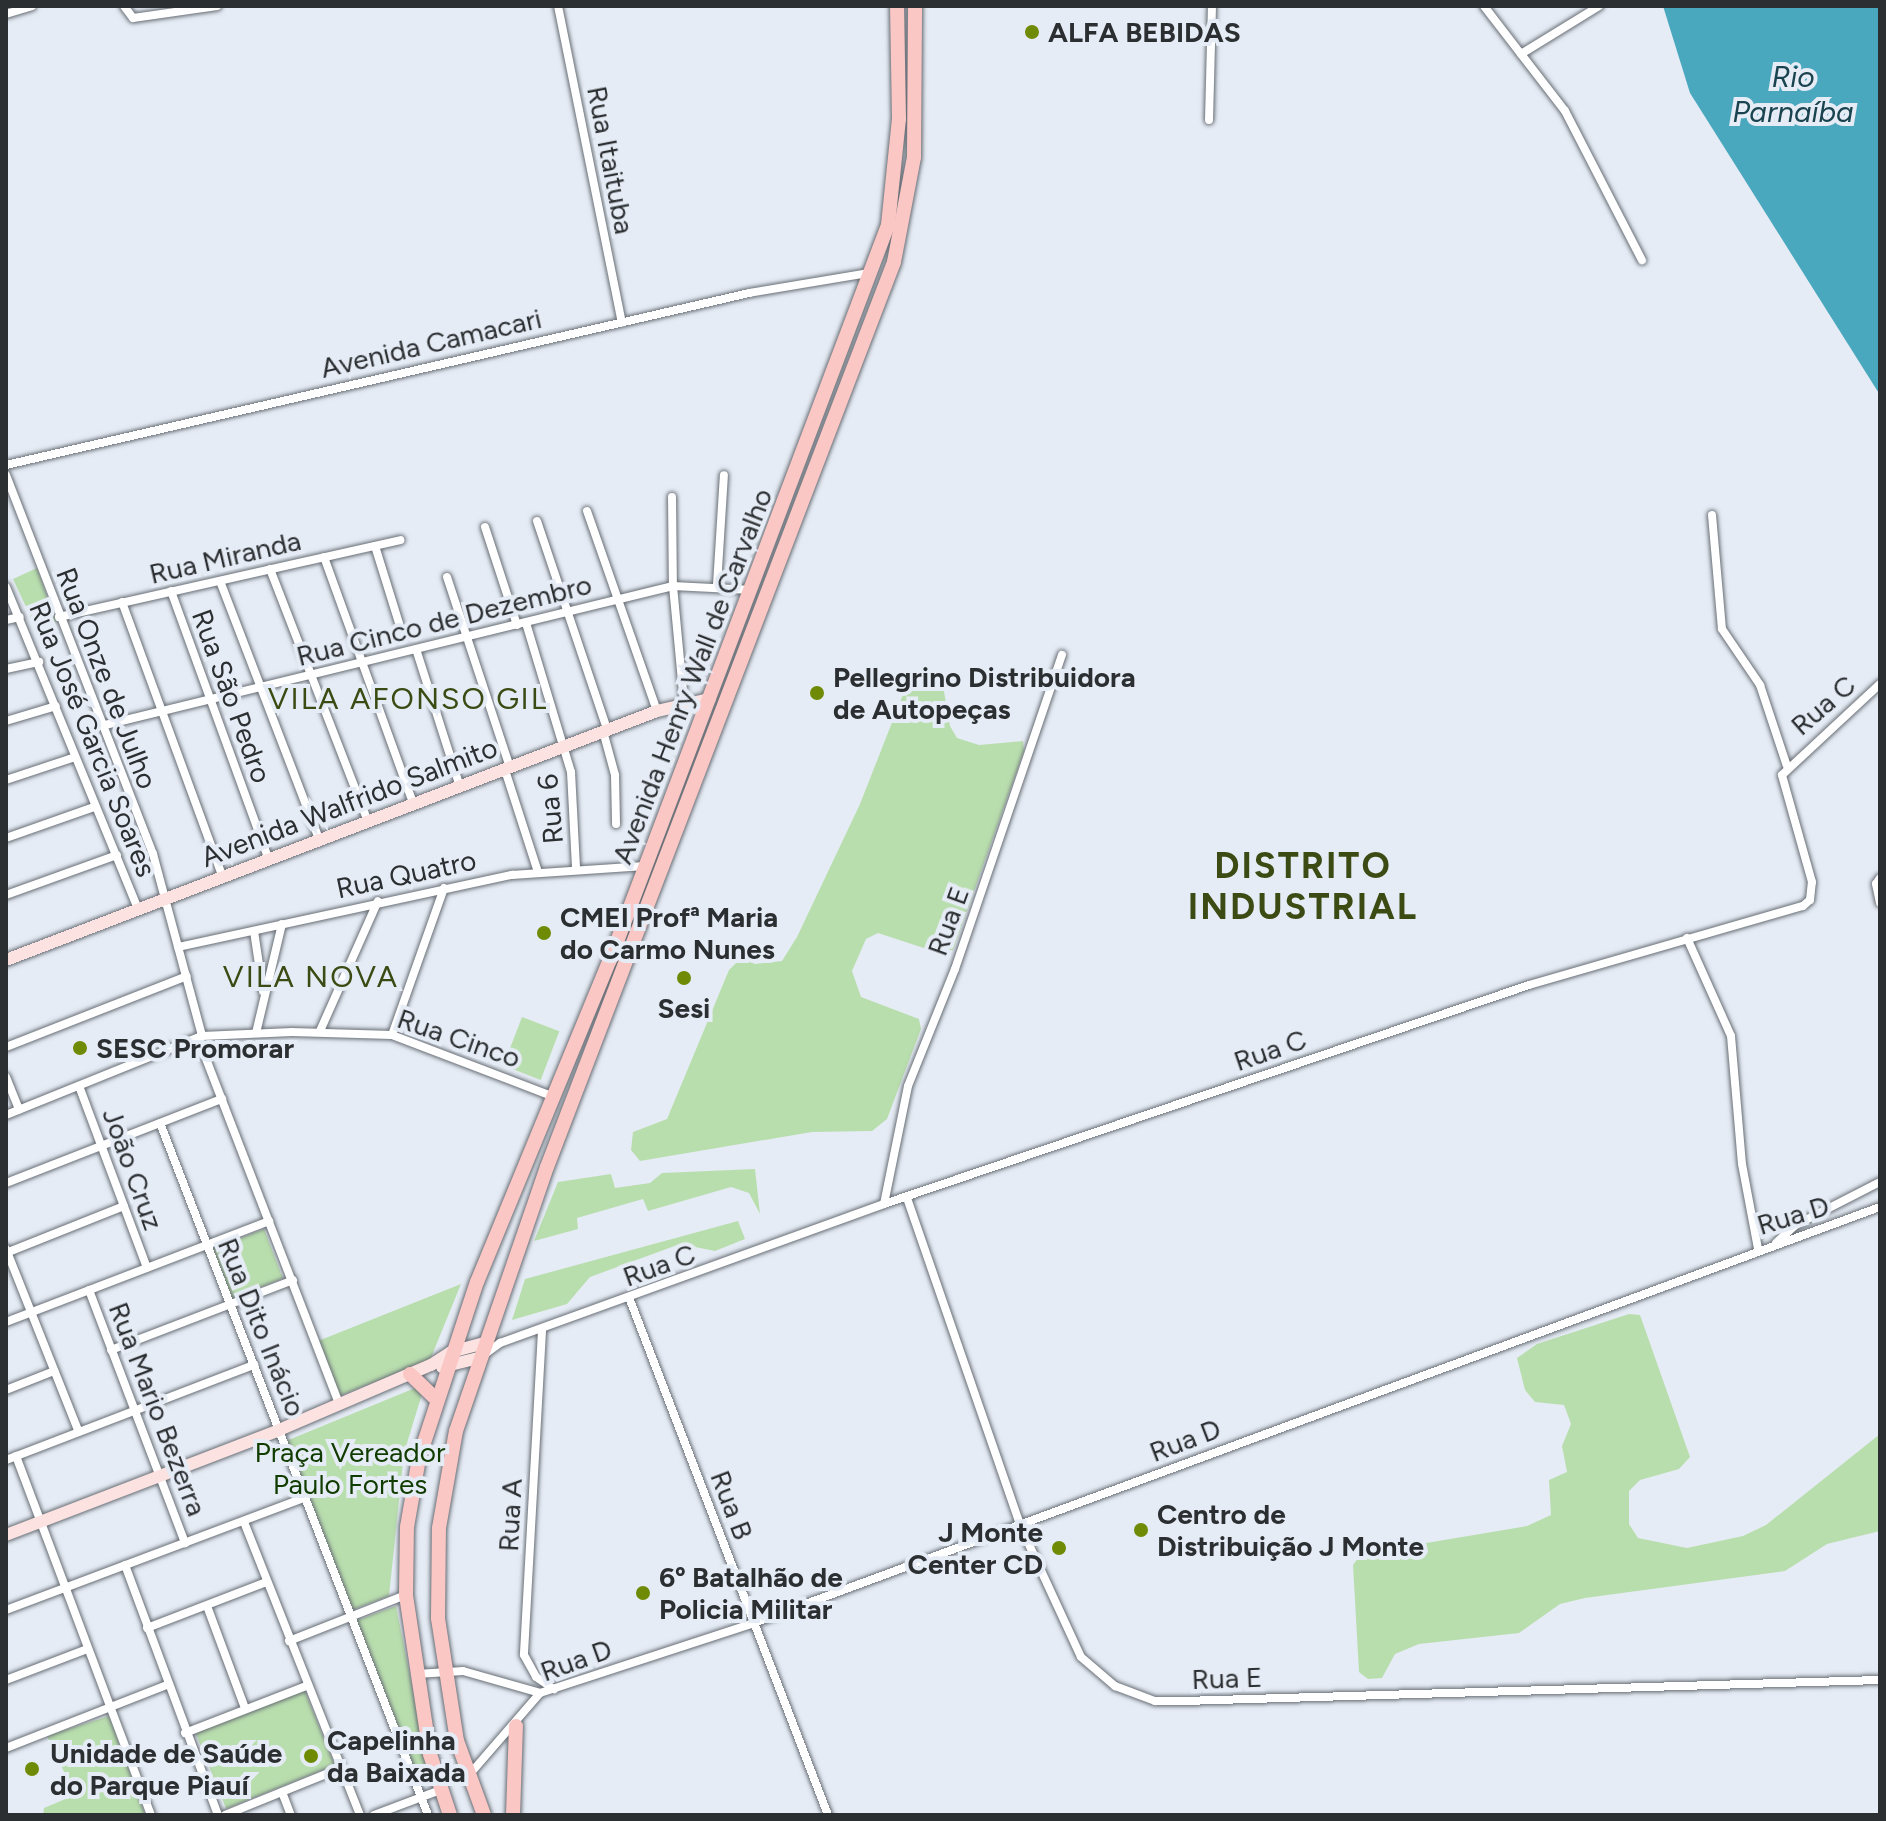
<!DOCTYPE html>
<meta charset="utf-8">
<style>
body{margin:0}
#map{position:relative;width:1886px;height:1821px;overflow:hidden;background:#e6ecf5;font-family:Figtree,sans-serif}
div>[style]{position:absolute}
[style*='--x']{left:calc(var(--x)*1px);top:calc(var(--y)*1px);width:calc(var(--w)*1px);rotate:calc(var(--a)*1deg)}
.green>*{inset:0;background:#b9deae;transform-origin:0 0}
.water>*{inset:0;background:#49a7be}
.roads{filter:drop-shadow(0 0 2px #686e75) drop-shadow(0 0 2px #686e75)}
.street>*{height:8px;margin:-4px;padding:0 4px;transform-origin:4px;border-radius:4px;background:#fff}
.secondary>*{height:12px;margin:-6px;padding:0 6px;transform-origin:6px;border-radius:6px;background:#fce3e2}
.primary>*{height:14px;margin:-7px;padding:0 7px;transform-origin:7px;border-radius:7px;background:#fac7c5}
.dots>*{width:22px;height:22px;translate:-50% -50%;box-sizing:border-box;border:4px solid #e6ecf5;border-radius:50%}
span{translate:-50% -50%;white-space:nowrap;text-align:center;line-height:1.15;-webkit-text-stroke:8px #e6ecf5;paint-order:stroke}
.poi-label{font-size:28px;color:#2c2f32;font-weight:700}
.left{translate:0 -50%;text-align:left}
.right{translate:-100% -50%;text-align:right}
.street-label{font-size:28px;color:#2c2f32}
.park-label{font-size:28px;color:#113c00}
.water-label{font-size:30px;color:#19434e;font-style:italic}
.neighbourhood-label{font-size:30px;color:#3c4b14;letter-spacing:2px}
.district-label{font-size:36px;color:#3c4b14;font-weight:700;letter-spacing:2px}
.frame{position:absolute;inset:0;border:8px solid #2c2f32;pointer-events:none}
</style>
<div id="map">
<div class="green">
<div style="clip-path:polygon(37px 568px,56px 622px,36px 628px,13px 579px)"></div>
<div style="clip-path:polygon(926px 670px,941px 674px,950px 726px,957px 738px,979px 745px,1023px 741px,1024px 751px,953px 950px,942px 954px,878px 933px,866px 939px,852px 971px,861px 997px,919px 1019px,921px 1029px,887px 1119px,872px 1131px,812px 1132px,640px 1161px,631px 1150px,633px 1132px,667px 1119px,729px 970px,741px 958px,755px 964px,782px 961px,797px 937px,860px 804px,911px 674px)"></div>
<div style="left:522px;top:1017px;width:40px;height:52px;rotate:21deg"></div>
<div style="clip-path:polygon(755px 1169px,760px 1214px,749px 1193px,731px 1187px,648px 1211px,643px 1199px,577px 1218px,578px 1229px,534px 1241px,558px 1182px,611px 1174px,615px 1188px,650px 1183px,662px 1173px)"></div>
<div style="clip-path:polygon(738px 1221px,745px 1239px,715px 1251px,680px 1244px,590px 1277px,567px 1304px,512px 1320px,525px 1279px)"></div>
<div style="left:264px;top:1229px;width:53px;height:56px;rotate:69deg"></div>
<div style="clip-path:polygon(461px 1284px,430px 1360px,339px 1396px,318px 1341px)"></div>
<div style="clip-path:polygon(1629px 1314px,1640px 1315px,1690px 1457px,1679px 1469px,1640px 1480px,1629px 1491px,1629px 1524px,1638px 1538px,1687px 1548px,1743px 1536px,1766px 1525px,1880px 1434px,1880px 1531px,1827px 1544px,1785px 1571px,1585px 1598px,1560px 1604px,1519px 1633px,1419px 1644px,1395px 1654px,1382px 1678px,1368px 1679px,1359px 1672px,1353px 1565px,1361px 1554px,1527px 1526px,1551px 1515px,1549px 1480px,1567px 1472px,1562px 1446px,1571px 1424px,1564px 1405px,1535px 1402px,1525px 1390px,1517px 1358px,1537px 1344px)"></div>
<div style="clip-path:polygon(415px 1388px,422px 1394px,404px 1453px,389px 1596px,352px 1610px,286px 1441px)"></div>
<div style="clip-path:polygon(396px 1606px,431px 1781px,421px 1785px,355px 1621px)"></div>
<div style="left:304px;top:1689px;width:82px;height:117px;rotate:68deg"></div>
<div style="clip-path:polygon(109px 1716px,145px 1814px,43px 1815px,44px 1808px,75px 1795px,47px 1736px)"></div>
</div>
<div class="water">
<div style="clip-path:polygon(1663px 6px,1880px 6px,1880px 395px,1690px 93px)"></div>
</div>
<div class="roads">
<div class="street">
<div style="--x:124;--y:6;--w:15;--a:53"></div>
<div style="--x:133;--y:18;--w:85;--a:-8.1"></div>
<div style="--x:558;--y:6;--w:323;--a:78.6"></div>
<div style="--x:1484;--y:6;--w:61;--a:52.4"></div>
<div style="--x:1521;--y:54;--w:92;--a:-31.6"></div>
<div style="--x:6;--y:14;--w:27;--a:-17"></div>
<div style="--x:1521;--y:54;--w:72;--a:52.3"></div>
<div style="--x:1565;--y:111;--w:168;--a:62.7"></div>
<div style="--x:1209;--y:120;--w:114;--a:-88.5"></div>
<div style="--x:6;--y:465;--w:763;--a:-13.03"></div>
<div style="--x:749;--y:293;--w:121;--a:-9.5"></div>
<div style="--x:6;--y:475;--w:407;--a:68.8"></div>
<div style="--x:153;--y:854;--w:188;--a:74.9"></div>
<div style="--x:672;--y:497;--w:89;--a:89.4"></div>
<div style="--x:673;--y:586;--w:117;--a:84.6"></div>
<div style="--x:587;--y:511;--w:212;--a:70.7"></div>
<div style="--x:1712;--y:515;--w:114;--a:85"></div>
<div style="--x:1722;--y:629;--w:68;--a:55.8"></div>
<div style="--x:1760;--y:685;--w:85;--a:71.6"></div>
<div style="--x:537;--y:521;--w:219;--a:71.4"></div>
<div style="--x:485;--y:527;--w:103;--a:71.9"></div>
<div style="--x:375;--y:546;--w:81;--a:72.7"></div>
<div style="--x:324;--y:557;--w:264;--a:70.1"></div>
<div style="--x:270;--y:569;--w:271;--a:68.8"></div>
<div style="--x:447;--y:577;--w:201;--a:71.7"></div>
<div style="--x:220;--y:581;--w:279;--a:69"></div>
<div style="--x:717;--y:585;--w:110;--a:-86.4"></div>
<div style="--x:6;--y:587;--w:348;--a:67.7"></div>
<div style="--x:171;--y:591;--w:286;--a:70"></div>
<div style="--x:122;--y:602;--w:292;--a:69.9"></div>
<div style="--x:59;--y:617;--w:350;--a:-12.7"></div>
<div style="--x:6;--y:620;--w:14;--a:-12"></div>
<div style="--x:526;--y:623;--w:156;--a:73.2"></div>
<div style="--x:571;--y:772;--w:96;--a:87"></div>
<div style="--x:416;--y:649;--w:145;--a:72.3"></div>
<div style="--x:6;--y:669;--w:34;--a:-12"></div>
<div style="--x:6;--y:721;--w:52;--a:-16.7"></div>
<div style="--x:101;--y:726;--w:589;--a:-13.75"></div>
<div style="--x:673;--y:586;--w:79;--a:2.9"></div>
<div style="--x:603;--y:731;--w:46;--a:74.7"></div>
<div style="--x:615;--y:775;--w:49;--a:88.8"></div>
<div style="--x:505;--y:770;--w:107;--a:72.1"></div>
<div style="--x:6;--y:780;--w:73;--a:-18.4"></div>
<div style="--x:6;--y:838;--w:93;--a:-19.4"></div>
<div style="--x:1880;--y:878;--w:7;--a:124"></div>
<div style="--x:1876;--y:884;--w:19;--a:78"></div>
<div style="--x:6;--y:895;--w:118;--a:-19.8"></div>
<div style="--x:254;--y:931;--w:61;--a:81.5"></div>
<div style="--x:1687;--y:938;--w:107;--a:65.8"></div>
<div style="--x:1731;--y:1036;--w:128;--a:85.1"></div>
<div style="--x:1742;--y:1164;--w:86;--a:79.3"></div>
<div style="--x:178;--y:947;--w:342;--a:-12.2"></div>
<div style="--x:512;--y:875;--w:133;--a:-3.9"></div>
<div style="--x:320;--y:1031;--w:142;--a:-66"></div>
<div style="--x:256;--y:1033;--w:112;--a:-76.6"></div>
<div style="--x:392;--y:1035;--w:156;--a:-70.5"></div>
<div style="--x:198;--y:1038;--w:392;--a:68.9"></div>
<div style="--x:6;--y:1047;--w:194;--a:-21.4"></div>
<div style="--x:6;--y:1077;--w:35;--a:68"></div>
<div style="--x:79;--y:1086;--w:194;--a:69.5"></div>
<div style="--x:6;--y:1115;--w:211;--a:-22"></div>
<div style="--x:202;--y:1036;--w:90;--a:-2.5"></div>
<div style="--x:292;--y:1032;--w:100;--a:1.7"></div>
<div style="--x:392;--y:1035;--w:173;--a:20.9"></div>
<div style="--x:160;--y:1123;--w:742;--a:68.83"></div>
<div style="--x:6;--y:1183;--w:232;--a:-21.3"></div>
<div style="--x:907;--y:1198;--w:346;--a:70.9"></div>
<div style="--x:1020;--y:1525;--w:145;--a:65.2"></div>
<div style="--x:1081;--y:1657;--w:45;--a:40.5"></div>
<div style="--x:1115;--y:1686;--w:43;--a:20.6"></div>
<div style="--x:1155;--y:1701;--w:29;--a:0"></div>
<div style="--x:1184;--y:1701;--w:696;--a:-1.73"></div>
<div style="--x:884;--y:1204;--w:120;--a:-78.5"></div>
<div style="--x:908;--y:1086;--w:126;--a:-68.1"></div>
<div style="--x:955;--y:969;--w:332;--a:-71.2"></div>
<div style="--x:1776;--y:1243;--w:25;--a:-43"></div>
<div style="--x:1794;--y:1226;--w:97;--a:-27.1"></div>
<div style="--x:6;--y:1249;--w:195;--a:68.3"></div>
<div style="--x:6;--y:1253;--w:127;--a:-21.7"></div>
<div style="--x:89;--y:1290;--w:271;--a:69.2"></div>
<div style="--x:630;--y:1300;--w:552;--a:68.97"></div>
<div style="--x:6;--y:1322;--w:282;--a:-21"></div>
<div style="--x:542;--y:1331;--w:324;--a:93.2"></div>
<div style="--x:524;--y:1655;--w:25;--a:61"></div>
<div style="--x:536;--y:1677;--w:22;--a:34"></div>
<div style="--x:111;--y:1350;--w:195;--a:-21"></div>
<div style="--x:485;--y:1354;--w:19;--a:-36"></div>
<div style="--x:500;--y:1343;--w:408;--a:-19.9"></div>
<div style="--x:884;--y:1204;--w:681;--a:-18.75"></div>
<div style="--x:1529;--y:985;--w:285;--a:-16.1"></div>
<div style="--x:1803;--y:906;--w:9;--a:-41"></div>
<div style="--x:1810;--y:900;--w:18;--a:-84"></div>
<div style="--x:1812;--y:882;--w:111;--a:-105.7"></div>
<div style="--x:1782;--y:775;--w:134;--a:-42.9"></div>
<div style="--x:6;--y:1390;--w:52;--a:-21.6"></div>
<div style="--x:16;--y:1456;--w:384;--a:69.4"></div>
<div style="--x:6;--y:1460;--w:266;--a:-21"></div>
<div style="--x:244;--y:1522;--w:315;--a:68.4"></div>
<div style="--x:125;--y:1565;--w:267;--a:69.6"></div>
<div style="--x:207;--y:1606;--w:109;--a:69.6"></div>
<div style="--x:6;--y:1610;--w:318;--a:-20.6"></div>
<div style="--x:147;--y:1628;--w:128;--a:-21.1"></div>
<div style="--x:289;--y:1641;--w:126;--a:-21.5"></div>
<div style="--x:417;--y:1674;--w:46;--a:-3.7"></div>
<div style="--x:463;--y:1671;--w:80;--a:15.9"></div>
<div style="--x:6;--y:1680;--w:87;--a:-20.9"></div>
<div style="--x:185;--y:1733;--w:130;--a:-21.2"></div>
<div style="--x:6;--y:1748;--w:173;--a:-21.4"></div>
<div style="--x:469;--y:1775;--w:108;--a:-49.1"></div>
<div style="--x:540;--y:1693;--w:225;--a:-18.1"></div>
<div style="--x:754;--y:1623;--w:1200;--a:-20.28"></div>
<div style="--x:282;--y:1792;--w:25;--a:69"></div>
<div style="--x:225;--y:1815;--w:125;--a:-22.1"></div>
<div style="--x:374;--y:1815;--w:71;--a:-20.7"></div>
</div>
<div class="secondary">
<div style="--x:6;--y:960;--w:697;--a:-20.93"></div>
<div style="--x:657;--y:711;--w:54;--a:-12.8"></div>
<div style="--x:442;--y:1367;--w:41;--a:-14"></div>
<div style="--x:6;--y:1535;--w:292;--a:-21"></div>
<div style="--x:279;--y:1430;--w:165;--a:-23.2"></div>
<div style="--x:431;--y:1365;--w:24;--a:-33"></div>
<div style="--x:451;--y:1352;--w:38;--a:-15"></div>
</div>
<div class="primary">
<div style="--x:410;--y:1374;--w:35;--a:44"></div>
<div style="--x:450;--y:1815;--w:64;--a:-108.2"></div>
<div style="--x:430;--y:1754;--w:161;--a:-98.6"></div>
<div style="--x:406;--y:1595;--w:68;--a:-89.2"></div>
<div style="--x:407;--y:1527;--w:70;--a:-80.1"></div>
<div style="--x:419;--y:1458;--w:185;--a:-71.8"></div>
<div style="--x:477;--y:1282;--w:348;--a:-67.6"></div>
<div style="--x:610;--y:960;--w:786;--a:-69.28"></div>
<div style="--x:888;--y:225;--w:107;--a:-84.1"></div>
<div style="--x:899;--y:119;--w:113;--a:-91"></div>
<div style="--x:484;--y:1815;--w:79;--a:-110"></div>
<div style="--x:457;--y:1741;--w:124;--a:-98.8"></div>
<div style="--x:438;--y:1618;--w:90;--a:-89.4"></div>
<div style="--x:439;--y:1528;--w:98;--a:-80.1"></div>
<div style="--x:456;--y:1431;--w:279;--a:-71"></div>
<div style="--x:547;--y:1167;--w:969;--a:-69.02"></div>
<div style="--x:894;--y:262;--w:107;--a:-79.2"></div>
<div style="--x:914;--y:157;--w:151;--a:-89.6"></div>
<div style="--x:513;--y:1815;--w:89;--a:-88.1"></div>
</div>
</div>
<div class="dots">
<div style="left:1032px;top:32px;background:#6f8b05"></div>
<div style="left:817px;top:693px;background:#6f8b05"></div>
<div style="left:544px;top:933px;background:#6f8b05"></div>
<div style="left:684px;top:978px;background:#6f8b05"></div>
<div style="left:80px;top:1048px;background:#6f8b05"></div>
<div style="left:1141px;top:1530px;background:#6f8b05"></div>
<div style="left:1059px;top:1548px;background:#6f8b05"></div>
<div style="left:643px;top:1593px;background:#6f8b05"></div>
<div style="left:311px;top:1756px;background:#6f8b05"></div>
<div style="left:32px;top:1769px;background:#6f8b05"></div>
</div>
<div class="poi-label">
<span class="left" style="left:1048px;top:32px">ALFA BEBIDAS</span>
<span class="left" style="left:833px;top:693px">Pellegrino Distribuidora<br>de Autopeças</span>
<span class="left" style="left:560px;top:933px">CMEI Profª Maria<br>do Carmo Nunes</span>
<span style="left:684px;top:1008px">Sesi</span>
<span class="left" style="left:96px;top:1048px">SESC Promorar</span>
<span class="left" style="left:1157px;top:1530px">Centro de<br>Distribuição J Monte</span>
<span class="right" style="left:1043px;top:1548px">J Monte<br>Center CD</span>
<span class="left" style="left:659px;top:1593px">6º Batalhão de<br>Policia Militar</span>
<span class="left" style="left:327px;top:1756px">Capelinha<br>da Baixada</span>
<span class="left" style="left:50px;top:1769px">Unidade de Saúde<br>do Parque Piauí</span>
</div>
<div class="street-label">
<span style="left:611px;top:160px;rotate:79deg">Rua Itaituba</span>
<span style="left:431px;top:343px;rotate:-13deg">Avenida Camacari</span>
<span style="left:225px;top:557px;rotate:-13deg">Rua Miranda</span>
<span style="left:444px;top:620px;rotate:-14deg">Rua Cinco de Dezembro</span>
<span style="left:692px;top:676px;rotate:-69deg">Avenida Henry Wall de Carvalho</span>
<span style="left:107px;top:678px;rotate:69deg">Rua Onze de Julho</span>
<span style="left:232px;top:696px;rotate:70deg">Rua São Pedro</span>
<span style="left:1823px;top:705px;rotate:-41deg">Rua C</span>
<span style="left:93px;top:739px;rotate:68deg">Rua José Garcia Soares</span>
<span style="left:349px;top:802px;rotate:-21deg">Avenida Walfrido Salmito</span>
<span style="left:550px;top:809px;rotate:-95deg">Rua 6</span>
<span style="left:406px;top:874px;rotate:-12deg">Rua Quatro</span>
<span style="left:948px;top:921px;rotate:-70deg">Rua E</span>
<span style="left:459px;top:1038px;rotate:19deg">Rua Cinco</span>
<span style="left:1270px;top:1050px;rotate:-19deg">Rua C</span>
<span style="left:133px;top:1169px;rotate:70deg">João Cruz</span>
<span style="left:1793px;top:1215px;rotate:-17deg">Rua D</span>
<span style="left:659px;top:1265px;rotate:-20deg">Rua C</span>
<span style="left:262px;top:1327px;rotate:68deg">Rua Dito Inácio</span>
<span style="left:158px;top:1409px;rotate:69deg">Rua Mario Bezerra</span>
<span style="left:1185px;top:1440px;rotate:-21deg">Rua D</span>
<span style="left:732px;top:1505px;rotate:69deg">Rua B</span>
<span style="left:510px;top:1515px;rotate:-87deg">Rua A</span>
<span style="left:576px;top:1660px;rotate:-20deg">Rua D</span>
<span style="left:1227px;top:1678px;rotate:-2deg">Rua E</span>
</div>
<div class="park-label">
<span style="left:350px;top:1468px">Praça Vereador<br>Paulo Fortes</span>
</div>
<div class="water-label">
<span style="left:1793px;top:94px">Rio<br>Parnaíba</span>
</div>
<div class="neighbourhood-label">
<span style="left:408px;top:699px">VILA AFONSO GIL</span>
<span style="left:311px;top:977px">VILA NOVA</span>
</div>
<div class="district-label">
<span style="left:1303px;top:886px">DISTRITO<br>INDUSTRIAL</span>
</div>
<div class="frame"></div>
</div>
